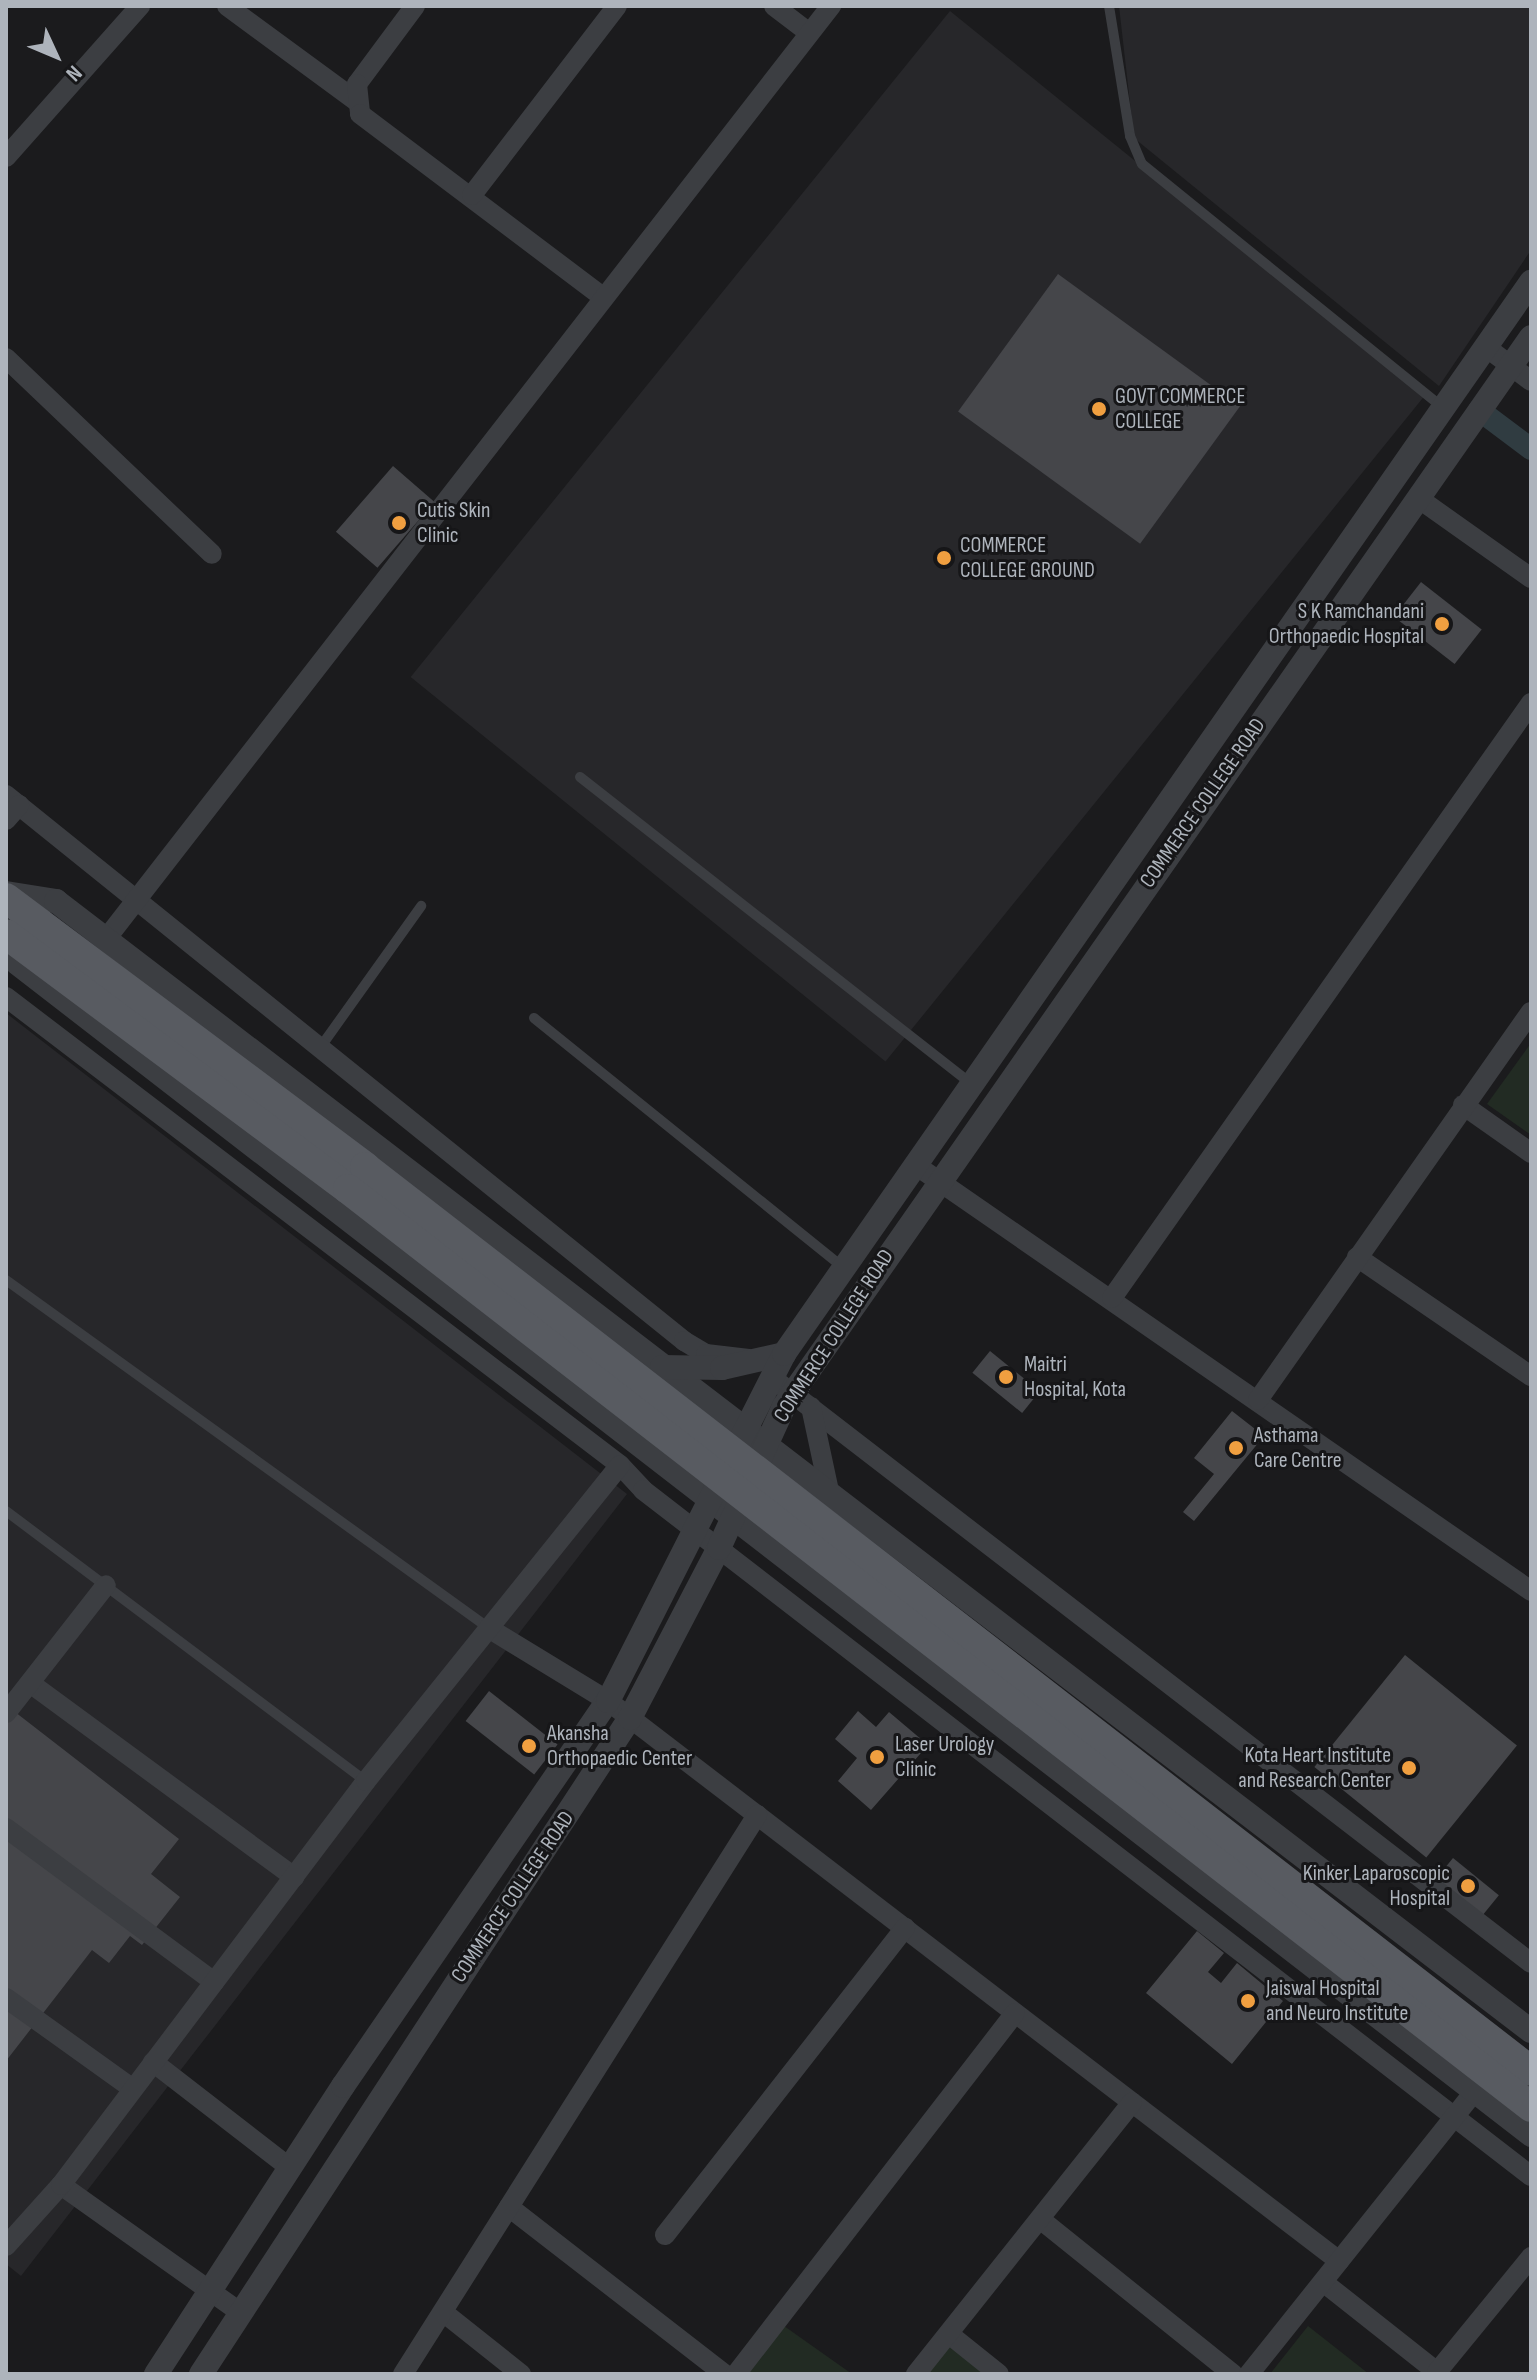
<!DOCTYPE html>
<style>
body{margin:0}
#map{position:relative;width:1537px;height:2380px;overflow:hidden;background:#1b1b1d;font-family:"Sofia Sans Condensed",sans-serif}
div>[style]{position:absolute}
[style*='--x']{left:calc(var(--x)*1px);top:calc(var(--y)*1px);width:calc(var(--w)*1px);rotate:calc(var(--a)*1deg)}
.built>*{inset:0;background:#27272a;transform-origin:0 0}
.green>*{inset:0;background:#222b23}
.canal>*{height:22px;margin:-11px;padding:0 11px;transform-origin:11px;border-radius:11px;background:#303c41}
.building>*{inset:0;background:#45464a;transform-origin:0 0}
.service>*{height:10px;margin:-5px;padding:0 5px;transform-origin:5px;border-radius:5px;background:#3c3e42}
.minor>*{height:20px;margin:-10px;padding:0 10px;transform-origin:10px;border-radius:10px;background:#3c3e42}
.tertiary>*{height:24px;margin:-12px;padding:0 12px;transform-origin:12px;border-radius:12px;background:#3c3e42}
.primary>*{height:30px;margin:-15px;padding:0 15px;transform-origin:15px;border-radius:15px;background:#585b61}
.primary-bridge>*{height:30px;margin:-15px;padding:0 15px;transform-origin:15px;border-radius:15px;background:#585b61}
.dots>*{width:22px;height:22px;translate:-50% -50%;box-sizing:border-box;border:4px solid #161618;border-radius:50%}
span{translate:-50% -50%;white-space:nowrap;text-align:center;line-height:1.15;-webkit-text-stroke:6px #161618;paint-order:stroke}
.poi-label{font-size:22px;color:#aeb4bc}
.left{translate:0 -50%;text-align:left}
.right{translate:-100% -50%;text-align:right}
.street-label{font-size:22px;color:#aeb4bc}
.frame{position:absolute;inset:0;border:8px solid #aeb4bc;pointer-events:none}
.north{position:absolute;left:16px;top:16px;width:80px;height:80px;-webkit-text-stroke:6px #161618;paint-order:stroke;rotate:134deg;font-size:22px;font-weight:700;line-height:32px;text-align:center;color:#aeb4bc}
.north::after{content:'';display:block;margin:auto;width:28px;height:36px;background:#aeb4bc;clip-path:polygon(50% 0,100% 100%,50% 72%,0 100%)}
</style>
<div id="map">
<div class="built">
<div style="clip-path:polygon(1119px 6px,1531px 6px,1531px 250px,1439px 386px,1134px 138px)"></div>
<div style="left:950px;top:11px;width:611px;height:857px;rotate:39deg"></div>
<div style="clip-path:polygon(6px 1013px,627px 1494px,21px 2276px,6px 2264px)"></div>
</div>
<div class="green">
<div style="clip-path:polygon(1531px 1043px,1531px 1135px,1487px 1104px)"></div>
<div style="clip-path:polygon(777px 2321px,852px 2374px,745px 2374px)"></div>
<div style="clip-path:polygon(1308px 2326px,1369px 2374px,1270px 2374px)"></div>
<div style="clip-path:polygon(951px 2343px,991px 2374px,925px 2374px)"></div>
</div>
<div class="canal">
<div style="--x:1479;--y:410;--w:65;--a:36.9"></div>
</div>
<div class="building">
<div style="left:1058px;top:274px;width:225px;height:170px;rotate:36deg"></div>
<div style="left:393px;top:466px;width:55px;height:87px;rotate:41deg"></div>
<div style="left:1421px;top:582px;width:77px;height:44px;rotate:38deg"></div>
<div style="left:990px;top:1351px;width:64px;height:28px;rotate:39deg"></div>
<div style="clip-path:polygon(1232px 1411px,1264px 1436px,1194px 1521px,1183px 1512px,1214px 1474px,1194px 1458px)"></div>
<div style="left:1405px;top:1655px;width:144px;height:144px;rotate:39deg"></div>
<div style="left:489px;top:1691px;width:87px;height:38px;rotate:38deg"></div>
<div style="clip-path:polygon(6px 1705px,179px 1839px,151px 1874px,180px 1897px,142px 1945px,130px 1936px,109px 1963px,92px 1950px,6px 2061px)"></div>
<div style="clip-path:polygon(858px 1711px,876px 1727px,889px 1712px,928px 1745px,871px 1810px,838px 1781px,857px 1758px,835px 1739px)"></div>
<div style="left:1453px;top:1858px;width:59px;height:28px;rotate:39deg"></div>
<div style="clip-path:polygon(1197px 1931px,1224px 1953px,1208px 1972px,1221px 1983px,1237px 1963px,1283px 2001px,1232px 2064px,1146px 1993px)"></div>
</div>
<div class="service">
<div style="--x:1109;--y:6;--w:132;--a:80.8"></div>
<div style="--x:1130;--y:136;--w:30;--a:67"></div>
<div style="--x:1142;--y:164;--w:386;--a:39"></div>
<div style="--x:580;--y:777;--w:498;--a:38.1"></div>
<div style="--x:534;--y:1018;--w:398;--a:38.9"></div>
<div style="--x:322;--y:1045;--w:171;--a:-54.5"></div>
<div style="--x:6;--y:1280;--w:597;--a:35.79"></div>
<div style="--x:6;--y:1511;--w:450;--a:36.9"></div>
</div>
<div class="minor">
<div style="--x:227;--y:6;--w:159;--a:36.3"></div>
<div style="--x:415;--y:6;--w:97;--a:126.6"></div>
<div style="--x:357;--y:84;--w:30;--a:84"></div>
<div style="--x:360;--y:114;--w:304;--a:37"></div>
<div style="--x:774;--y:6;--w:43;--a:37.4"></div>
<div style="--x:6;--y:157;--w:202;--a:-48.4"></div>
<div style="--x:472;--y:195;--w:238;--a:-52.5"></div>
<div style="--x:1486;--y:347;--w:56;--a:37.1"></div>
<div style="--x:6;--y:358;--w:284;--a:43.6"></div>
<div style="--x:1418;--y:498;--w:138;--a:35.3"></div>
<div style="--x:6;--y:795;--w:871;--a:38.84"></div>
<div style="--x:684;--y:1341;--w:26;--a:31"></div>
<div style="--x:706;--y:1354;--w:43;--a:6.6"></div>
<div style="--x:6;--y:820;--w:20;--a:-49"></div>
<div style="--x:106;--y:939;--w:1182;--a:-52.15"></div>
<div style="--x:6;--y:997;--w:772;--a:37.32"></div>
<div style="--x:620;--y:1465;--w:34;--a:47"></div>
<div style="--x:643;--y:1490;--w:1122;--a:37.69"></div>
<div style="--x:1463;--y:1105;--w:83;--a:35.2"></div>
<div style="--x:917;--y:1166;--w:747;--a:34.69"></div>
<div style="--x:1357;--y:1257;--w:211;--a:34.4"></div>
<div style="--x:1112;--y:1298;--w:728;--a:-54.85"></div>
<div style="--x:780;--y:1384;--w:948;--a:37.63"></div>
<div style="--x:1258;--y:1400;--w:474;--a:-54.9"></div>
<div style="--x:811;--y:1407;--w:91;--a:77.9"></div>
<div style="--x:490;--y:1629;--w:138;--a:31.4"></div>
<div style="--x:608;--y:1701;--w:921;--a:37.45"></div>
<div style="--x:30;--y:1683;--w:328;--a:36.3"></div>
<div style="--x:6;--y:1713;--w:162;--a:-52"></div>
<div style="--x:6;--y:1828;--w:259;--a:36.5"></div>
<div style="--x:6;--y:1998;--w:156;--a:35.6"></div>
<div style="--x:153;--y:2062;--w:173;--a:37.7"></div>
<div style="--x:61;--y:2185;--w:219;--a:35.4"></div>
<div style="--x:509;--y:2207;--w:272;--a:37.8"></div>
<div style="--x:1040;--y:2219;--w:248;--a:38.8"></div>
<div style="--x:665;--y:2235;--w:390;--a:-52"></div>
<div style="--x:6;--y:2246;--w:82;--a:-48"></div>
<div style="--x:61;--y:2185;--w:506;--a:-52.95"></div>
<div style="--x:366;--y:1781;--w:405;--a:-51.2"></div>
<div style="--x:1323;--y:2282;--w:145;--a:38.3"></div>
<div style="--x:1437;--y:2372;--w:149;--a:-50.7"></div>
<div style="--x:443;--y:2312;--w:100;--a:38.5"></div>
<div style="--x:949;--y:2334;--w:64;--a:38.7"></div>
<div style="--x:403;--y:2374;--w:662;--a:-57.65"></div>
<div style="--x:736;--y:2374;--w:456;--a:-52.3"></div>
<div style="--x:916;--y:2374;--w:347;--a:-51.5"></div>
<div style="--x:1249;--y:2374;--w:362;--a:-51.4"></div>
</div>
<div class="tertiary">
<div style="--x:6;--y:893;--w:51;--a:9.1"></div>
<div style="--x:56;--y:901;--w:1858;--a:37.46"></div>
<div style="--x:6;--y:938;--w:27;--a:66"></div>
<div style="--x:17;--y:963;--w:1915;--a:37.74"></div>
<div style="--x:662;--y:1367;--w:60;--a:1"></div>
<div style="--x:722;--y:1368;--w:64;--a:-12.7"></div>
<div style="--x:156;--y:2374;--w:343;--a:-57"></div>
<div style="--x:343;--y:2086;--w:467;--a:-55.5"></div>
<div style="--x:608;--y:1701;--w:389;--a:-63.1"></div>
<div style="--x:784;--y:1354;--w:1307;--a:-55.13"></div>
<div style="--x:201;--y:2374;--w:784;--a:-56.82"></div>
<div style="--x:630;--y:1718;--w:192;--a:-62.4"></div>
<div style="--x:719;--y:1548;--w:156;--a:-65.4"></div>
<div style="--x:784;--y:1406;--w:1304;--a:-55.05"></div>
</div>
<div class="primary">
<div style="--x:6;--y:898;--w:449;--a:36.8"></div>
<div style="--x:6;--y:934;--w:427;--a:36.7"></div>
</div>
<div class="primary-bridge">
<div style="--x:365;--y:1167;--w:1475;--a:37.79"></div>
<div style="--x:348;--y:1189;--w:1497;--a:37.81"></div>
</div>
<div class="dots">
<div style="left:1099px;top:409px;background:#f09f40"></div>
<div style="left:399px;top:523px;background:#f09f40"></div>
<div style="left:944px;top:558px;background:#f09f40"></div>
<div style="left:1442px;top:624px;background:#f09f40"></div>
<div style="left:1006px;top:1377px;background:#f09f40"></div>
<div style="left:1236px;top:1448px;background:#f09f40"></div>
<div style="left:529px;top:1746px;background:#f09f40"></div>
<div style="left:877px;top:1757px;background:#f09f40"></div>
<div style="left:1409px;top:1768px;background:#f09f40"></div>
<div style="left:1468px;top:1886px;background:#f09f40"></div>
<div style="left:1248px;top:2001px;background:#f09f40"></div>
</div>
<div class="poi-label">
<span class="left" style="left:1115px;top:409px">GOVT COMMERCE<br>COLLEGE</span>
<span class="left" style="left:417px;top:523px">Cutis Skin<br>Clinic</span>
<span class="left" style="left:960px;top:558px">COMMERCE<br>COLLEGE GROUND</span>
<span class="right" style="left:1424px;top:624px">S K Ramchandani<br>Orthopaedic Hospital</span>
<span class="left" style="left:1024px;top:1377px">Maitri<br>Hospital, Kota</span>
<span class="left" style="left:1254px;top:1448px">Asthama<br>Care Centre</span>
<span class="left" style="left:547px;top:1746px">Akansha<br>Orthopaedic Center</span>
<span class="left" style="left:895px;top:1757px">Laser Urology<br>Clinic</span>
<span class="right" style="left:1391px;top:1768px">Kota Heart Institute<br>and Research Center</span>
<span class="right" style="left:1450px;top:1886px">Kinker Laparoscopic<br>Hospital</span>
<span class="left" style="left:1266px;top:2001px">Jaiswal Hospital<br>and Neuro Institute</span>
</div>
<div class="street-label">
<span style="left:1203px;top:803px;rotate:-55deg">COMMERCE COLLEGE ROAD</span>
<span style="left:834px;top:1336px;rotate:-57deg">COMMERCE COLLEGE ROAD</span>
<span style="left:513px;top:1897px;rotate:-56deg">COMMERCE COLLEGE ROAD</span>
</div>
<div class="frame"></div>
<div class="north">N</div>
</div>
